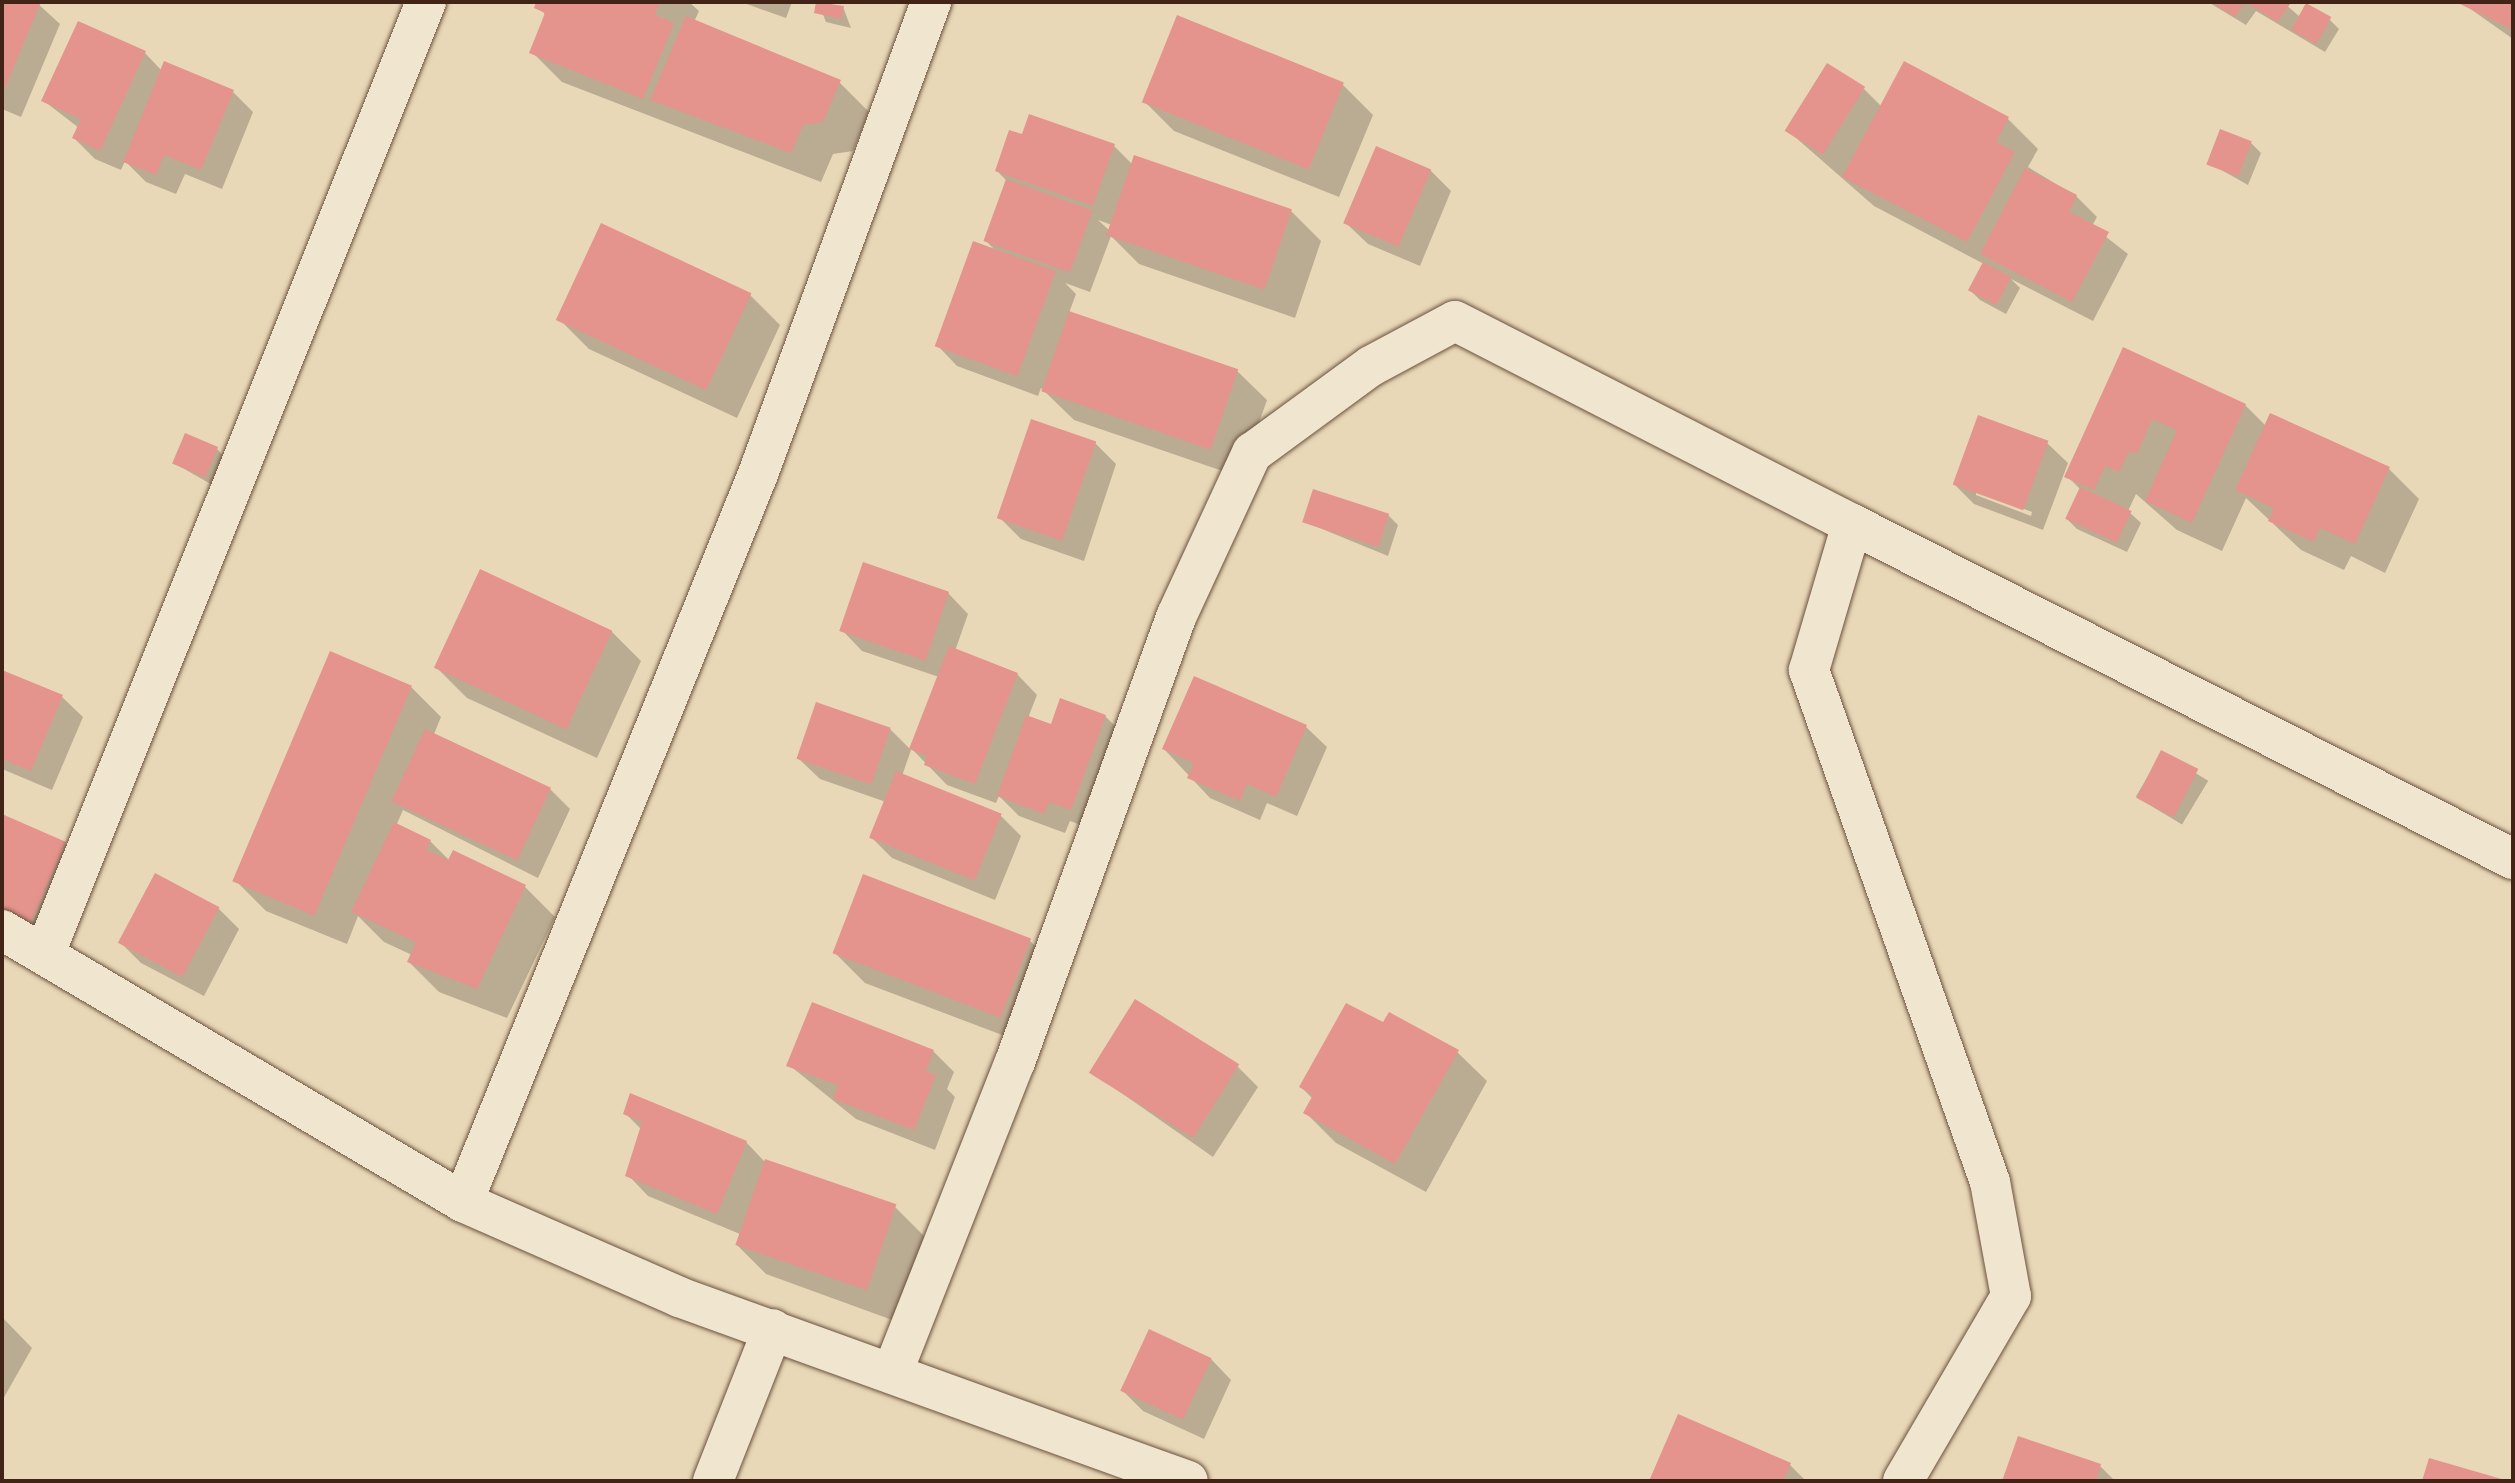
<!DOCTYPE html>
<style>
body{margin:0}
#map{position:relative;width:2515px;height:1483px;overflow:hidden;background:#e8d8b7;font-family:"IM FELL DW Pica",serif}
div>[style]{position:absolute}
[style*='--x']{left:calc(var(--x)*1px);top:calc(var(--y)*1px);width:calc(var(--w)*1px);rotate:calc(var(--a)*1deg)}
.shadow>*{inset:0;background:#0003;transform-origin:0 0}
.building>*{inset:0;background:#e4948d;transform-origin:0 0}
.roads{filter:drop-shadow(0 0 2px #6c513e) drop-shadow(0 0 2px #6c513e)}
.street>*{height:40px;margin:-20px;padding:0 20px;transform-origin:20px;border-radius:20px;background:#f0e6d0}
span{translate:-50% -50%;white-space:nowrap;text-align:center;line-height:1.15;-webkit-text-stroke:8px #f0e6d0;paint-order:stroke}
.frame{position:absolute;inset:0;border:4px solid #422416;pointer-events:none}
</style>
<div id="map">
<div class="shadow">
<div style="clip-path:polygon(2px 2px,36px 2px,60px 24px,21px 117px,2px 109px)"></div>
<div style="clip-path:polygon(538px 2px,689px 2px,699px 11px,694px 22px,839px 82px,869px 112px,853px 151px,833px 154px,821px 182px,562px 82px,532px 52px,546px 17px)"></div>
<div style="clip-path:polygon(741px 2px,792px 2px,786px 18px)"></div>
<div style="clip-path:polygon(818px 2px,843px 7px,851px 28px,826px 22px)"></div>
<div style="clip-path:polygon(2208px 2px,2283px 2px,2300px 17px,2329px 19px,2339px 29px,2325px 52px,2256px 11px,2246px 25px)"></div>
<div style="clip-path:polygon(2513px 2px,2513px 39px,2462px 3px,2463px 2px)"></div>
<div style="clip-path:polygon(145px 53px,162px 71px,233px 92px,253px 112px,222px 189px,185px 174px,176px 194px,146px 182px,125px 161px,121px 170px,95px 159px,74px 138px,79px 128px,44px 101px)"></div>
<div style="clip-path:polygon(1343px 85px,1373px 115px,1339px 197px,1174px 131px,1144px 101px)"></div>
<div style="clip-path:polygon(1864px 89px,1882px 107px,2008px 119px,2038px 149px,2028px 167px,2076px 196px,2097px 217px,2092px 226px,2128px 254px,2093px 321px,2011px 279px,2020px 288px,2006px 314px,1980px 300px,1970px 290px,1984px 264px,1874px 206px,1787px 130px)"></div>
<div style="clip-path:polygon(evenodd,1023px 137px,1114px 146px,1133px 165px,1291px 211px,1321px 241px,1295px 318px,1139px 264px,1111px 236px,1090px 292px,1065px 283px,1076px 294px,1069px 313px,1236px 370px,1267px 400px,1240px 477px,1074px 420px,1041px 388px,1038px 396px,957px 366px,937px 345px,997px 252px,986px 241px,1007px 181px,997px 171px,1023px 137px,1098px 220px,1112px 225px,1110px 231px,1098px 220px)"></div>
<div style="clip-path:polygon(2251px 143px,2261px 153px,2248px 185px,2209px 163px)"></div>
<div style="clip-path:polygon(1430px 170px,1451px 191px,1420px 266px,1368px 244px,1347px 224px)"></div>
<div style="clip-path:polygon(750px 295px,780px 325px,737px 418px,589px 349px,559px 319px)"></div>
<div style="clip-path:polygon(2124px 350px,2245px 405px,2266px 426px,2389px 469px,2419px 499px,2385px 573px,2351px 556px,2344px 570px,2301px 550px,2246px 498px,2222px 551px,2177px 530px,2136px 494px,2128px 511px,2141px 523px,2127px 552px,2077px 529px,2067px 519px,2081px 490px,2067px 476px)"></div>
<div style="clip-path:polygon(1095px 443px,1116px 464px,1084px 561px,1021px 539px,1000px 518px)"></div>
<div style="clip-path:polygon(evenodd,2047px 443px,2068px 463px,2043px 530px,1974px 504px,1954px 484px,2047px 443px,1976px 491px,2032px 512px,2031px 516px,1976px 495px,1976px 491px)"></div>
<div style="clip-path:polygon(217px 449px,226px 459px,214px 486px,174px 463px)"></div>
<div style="clip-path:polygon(1388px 515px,1398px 525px,1388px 556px,1305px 522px)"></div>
<div style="clip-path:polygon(948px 593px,968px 614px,955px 651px,1017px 674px,1037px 695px,1028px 718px,1052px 727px,1105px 716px,1126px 737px,1092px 829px,1070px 821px,1065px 833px,1019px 816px,999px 796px,996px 803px,947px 785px,912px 749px,939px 677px,862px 651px,842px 630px)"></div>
<div style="clip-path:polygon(611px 631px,641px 661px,597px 758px,467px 698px,437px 668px)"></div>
<div style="clip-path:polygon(2px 672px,62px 697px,83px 717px,52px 790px,2px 769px)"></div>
<div style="clip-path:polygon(411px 687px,441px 717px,434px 734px,550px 789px,570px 809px,538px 878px,403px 810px,396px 826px,430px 841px,450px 861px,525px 887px,555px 917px,507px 1018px,439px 992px,409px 962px,412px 955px,384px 942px,358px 916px,347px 944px,266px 911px,236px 881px)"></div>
<div style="clip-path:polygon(1306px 727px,1327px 747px,1297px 816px,1267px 803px,1260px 820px,1210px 798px,1164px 749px)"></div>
<div style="clip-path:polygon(890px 729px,911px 750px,902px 776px,1001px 816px,1021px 836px,995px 900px,892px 858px,872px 838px,886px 802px,820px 779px,799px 759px)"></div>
<div style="left:2162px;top:753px;width:54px;height:51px;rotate:31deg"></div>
<div style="clip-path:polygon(2px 816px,65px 844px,86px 864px,47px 952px,2px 932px)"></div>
<div style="clip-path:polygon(219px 909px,239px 929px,204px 996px,141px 963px,121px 943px)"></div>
<div style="clip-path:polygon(1029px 940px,1060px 970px,1031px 1046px,865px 983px,835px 953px)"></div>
<div style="clip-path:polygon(1384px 1025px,1457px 1052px,1487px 1081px,1426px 1192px,1336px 1143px,1306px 1113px,1313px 1099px,1301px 1087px)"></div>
<div style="clip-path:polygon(933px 1051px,954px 1072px,947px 1089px,955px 1097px,935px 1150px,856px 1119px,789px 1065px)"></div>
<div style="clip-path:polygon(1238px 1067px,1258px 1087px,1213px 1157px,1090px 1071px)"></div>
<div style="clip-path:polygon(625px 1113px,746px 1142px,764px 1161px,895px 1207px,925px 1237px,895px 1321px,766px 1274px,736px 1244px,740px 1234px,648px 1196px,628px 1175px,642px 1130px)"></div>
<div style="clip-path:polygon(2px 1317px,32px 1348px,2px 1401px)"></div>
<div style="clip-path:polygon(1211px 1359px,1231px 1380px,1204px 1439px,1143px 1411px,1123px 1391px)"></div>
<div style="clip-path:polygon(2019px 1438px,2100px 1466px,2115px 1481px,2004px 1481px)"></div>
<div style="clip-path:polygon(1790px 1465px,1806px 1481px,1651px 1481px)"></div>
</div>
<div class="building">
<div style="clip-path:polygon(2px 2px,41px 2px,2px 95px)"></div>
<div style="clip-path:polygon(536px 2px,660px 2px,655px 15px,674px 23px,643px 99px,529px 53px,545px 13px,534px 8px)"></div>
<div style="clip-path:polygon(816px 2px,844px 6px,841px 19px,814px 13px)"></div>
<div style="clip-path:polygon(2211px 2px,2287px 2px,2290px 4px,2277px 22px,2245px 2px,2235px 17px)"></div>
<div style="clip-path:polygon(2456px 2px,2513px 2px,2513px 30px)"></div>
<div style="left:2306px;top:3px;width:29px;height:31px;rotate:29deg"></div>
<div style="left:1177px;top:15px;width:180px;height:94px;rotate:22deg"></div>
<div style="clip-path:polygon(686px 16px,841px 80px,823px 122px,803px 125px,791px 153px,650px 100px)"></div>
<div style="clip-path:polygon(78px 21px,146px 51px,100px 151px,72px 138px,81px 119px,41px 101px)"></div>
<div style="clip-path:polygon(164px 61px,234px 90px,201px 170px,164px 155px,156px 175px,123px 162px)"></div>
<div style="clip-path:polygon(1904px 61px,2009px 117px,1996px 142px,2015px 152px,1967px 242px,1842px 177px)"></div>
<div style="left:1827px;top:63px;width:45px;height:80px;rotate:32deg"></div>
<div style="clip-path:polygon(1029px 114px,1115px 144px,1093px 206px,995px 171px,1009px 130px,1022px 134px)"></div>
<div style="left:2220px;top:129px;width:34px;height:38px;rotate:21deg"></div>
<div style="left:1376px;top:146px;width:60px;height:84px;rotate:23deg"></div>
<div style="left:1134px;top:155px;width:167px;height:85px;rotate:19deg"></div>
<div style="clip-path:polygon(2025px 168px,2077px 195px,2069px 212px,2109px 232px,2072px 302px,1980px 254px)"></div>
<div style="left:1006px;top:179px;width:92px;height:66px;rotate:20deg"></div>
<div style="left:601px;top:223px;width:166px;height:107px;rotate:25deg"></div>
<div style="left:973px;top:241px;width:88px;height:112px;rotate:20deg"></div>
<div style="left:1983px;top:262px;width:32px;height:32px;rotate:28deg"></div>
<div style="left:1069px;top:311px;width:179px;height:85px;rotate:19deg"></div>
<div style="clip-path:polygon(2123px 347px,2246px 404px,2192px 523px,2145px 501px,2177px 430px,2152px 419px,2137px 454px,2129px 451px,2119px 472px,2105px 466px,2094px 490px,2064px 477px)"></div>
<div style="clip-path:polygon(2270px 413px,2390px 467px,2355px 544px,2320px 528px,2314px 542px,2268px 521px,2274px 508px,2235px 490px)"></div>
<div style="left:1978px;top:415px;width:75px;height:74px;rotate:20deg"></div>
<div style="left:1031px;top:419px;width:69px;height:105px;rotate:19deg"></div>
<div style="left:185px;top:433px;width:36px;height:33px;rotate:23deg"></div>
<div style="left:2080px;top:487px;width:57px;height:35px;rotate:25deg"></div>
<div style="left:1313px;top:489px;width:80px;height:35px;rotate:18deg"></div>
<div style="left:863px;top:562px;width:91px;height:73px;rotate:19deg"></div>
<div style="left:480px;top:569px;width:146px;height:109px;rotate:25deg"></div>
<div style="clip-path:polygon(949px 646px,1018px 673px,975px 784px,924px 765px,927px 756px,909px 749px)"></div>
<div style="left:330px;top:651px;width:89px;height:250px;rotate:23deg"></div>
<div style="clip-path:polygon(2px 670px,63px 695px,31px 771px,2px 759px)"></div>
<div style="clip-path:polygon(1194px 676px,1307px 725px,1276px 797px,1247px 784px,1240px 801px,1187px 778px,1194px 763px,1162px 749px)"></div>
<div style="clip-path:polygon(1060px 698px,1106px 715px,1071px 810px,1049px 802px,1044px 814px,997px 796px,1026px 715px,1051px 724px)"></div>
<div style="left:816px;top:702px;width:79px;height:60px;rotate:19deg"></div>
<div style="left:425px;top:729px;width:139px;height:80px;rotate:25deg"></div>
<div style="left:2161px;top:750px;width:42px;height:54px;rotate:27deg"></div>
<div style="left:896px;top:771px;width:114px;height:72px;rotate:22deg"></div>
<div style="clip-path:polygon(2px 814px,66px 842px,26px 933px,2px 922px)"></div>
<div style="clip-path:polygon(394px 822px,431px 840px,426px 850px,448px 860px,453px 850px,526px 885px,477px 989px,407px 962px,416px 942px,351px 912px)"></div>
<div style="left:155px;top:873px;width:73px;height:79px;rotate:28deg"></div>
<div style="left:863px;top:874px;width:180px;height:85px;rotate:21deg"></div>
<div style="left:1135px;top:999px;width:123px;height:87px;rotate:32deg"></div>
<div style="clip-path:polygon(812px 1002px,934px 1050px,926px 1071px,936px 1075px,914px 1130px,833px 1099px,838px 1085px,786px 1066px)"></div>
<div style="clip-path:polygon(1346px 1003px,1383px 1022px,1389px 1012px,1459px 1050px,1395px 1164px,1303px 1113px,1313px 1095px,1299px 1087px)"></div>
<div style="clip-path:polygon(630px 1093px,747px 1141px,717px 1214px,625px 1176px,642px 1122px,623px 1114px)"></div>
<div style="left:765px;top:1159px;width:139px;height:91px;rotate:19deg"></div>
<div style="left:1149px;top:1329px;width:69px;height:68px;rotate:25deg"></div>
<div style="clip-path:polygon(1678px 1414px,1791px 1463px,1783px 1481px,1649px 1481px)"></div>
<div style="clip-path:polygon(2018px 1436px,2101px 1464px,2096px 1481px,2002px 1481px)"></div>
<div style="clip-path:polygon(2429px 1458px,2505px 1480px,2505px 1481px,2422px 1481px)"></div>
</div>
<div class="roads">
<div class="street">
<div style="--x:1852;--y:524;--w:741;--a:26.88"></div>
<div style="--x:2;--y:930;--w:535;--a:30.54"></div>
<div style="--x:463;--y:1202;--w:236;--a:23.7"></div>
<div style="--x:679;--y:1297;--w:541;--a:19.87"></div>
<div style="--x:45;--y:953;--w:1024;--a:-68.17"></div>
<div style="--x:463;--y:1202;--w:785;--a:-67.94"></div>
<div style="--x:758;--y:474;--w:503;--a:-69.87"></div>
<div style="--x:893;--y:1371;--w:332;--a:-68.5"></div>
<div style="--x:1015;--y:1062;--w:475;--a:-70.1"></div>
<div style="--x:1177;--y:615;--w:179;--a:-65.2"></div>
<div style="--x:1252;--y:453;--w:147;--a:-36.2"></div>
<div style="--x:1371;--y:366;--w:95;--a:-28.2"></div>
<div style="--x:1455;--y:321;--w:446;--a:27.1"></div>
<div style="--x:1852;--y:524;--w:152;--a:106.4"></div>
<div style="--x:1809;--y:670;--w:543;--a:70.53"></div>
<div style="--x:1990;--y:1182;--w:116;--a:79.6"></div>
<div style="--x:2011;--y:1296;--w:214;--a:120.3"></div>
<div style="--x:713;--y:1481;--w:163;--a:-68.5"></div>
</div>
</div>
<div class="frame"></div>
</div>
